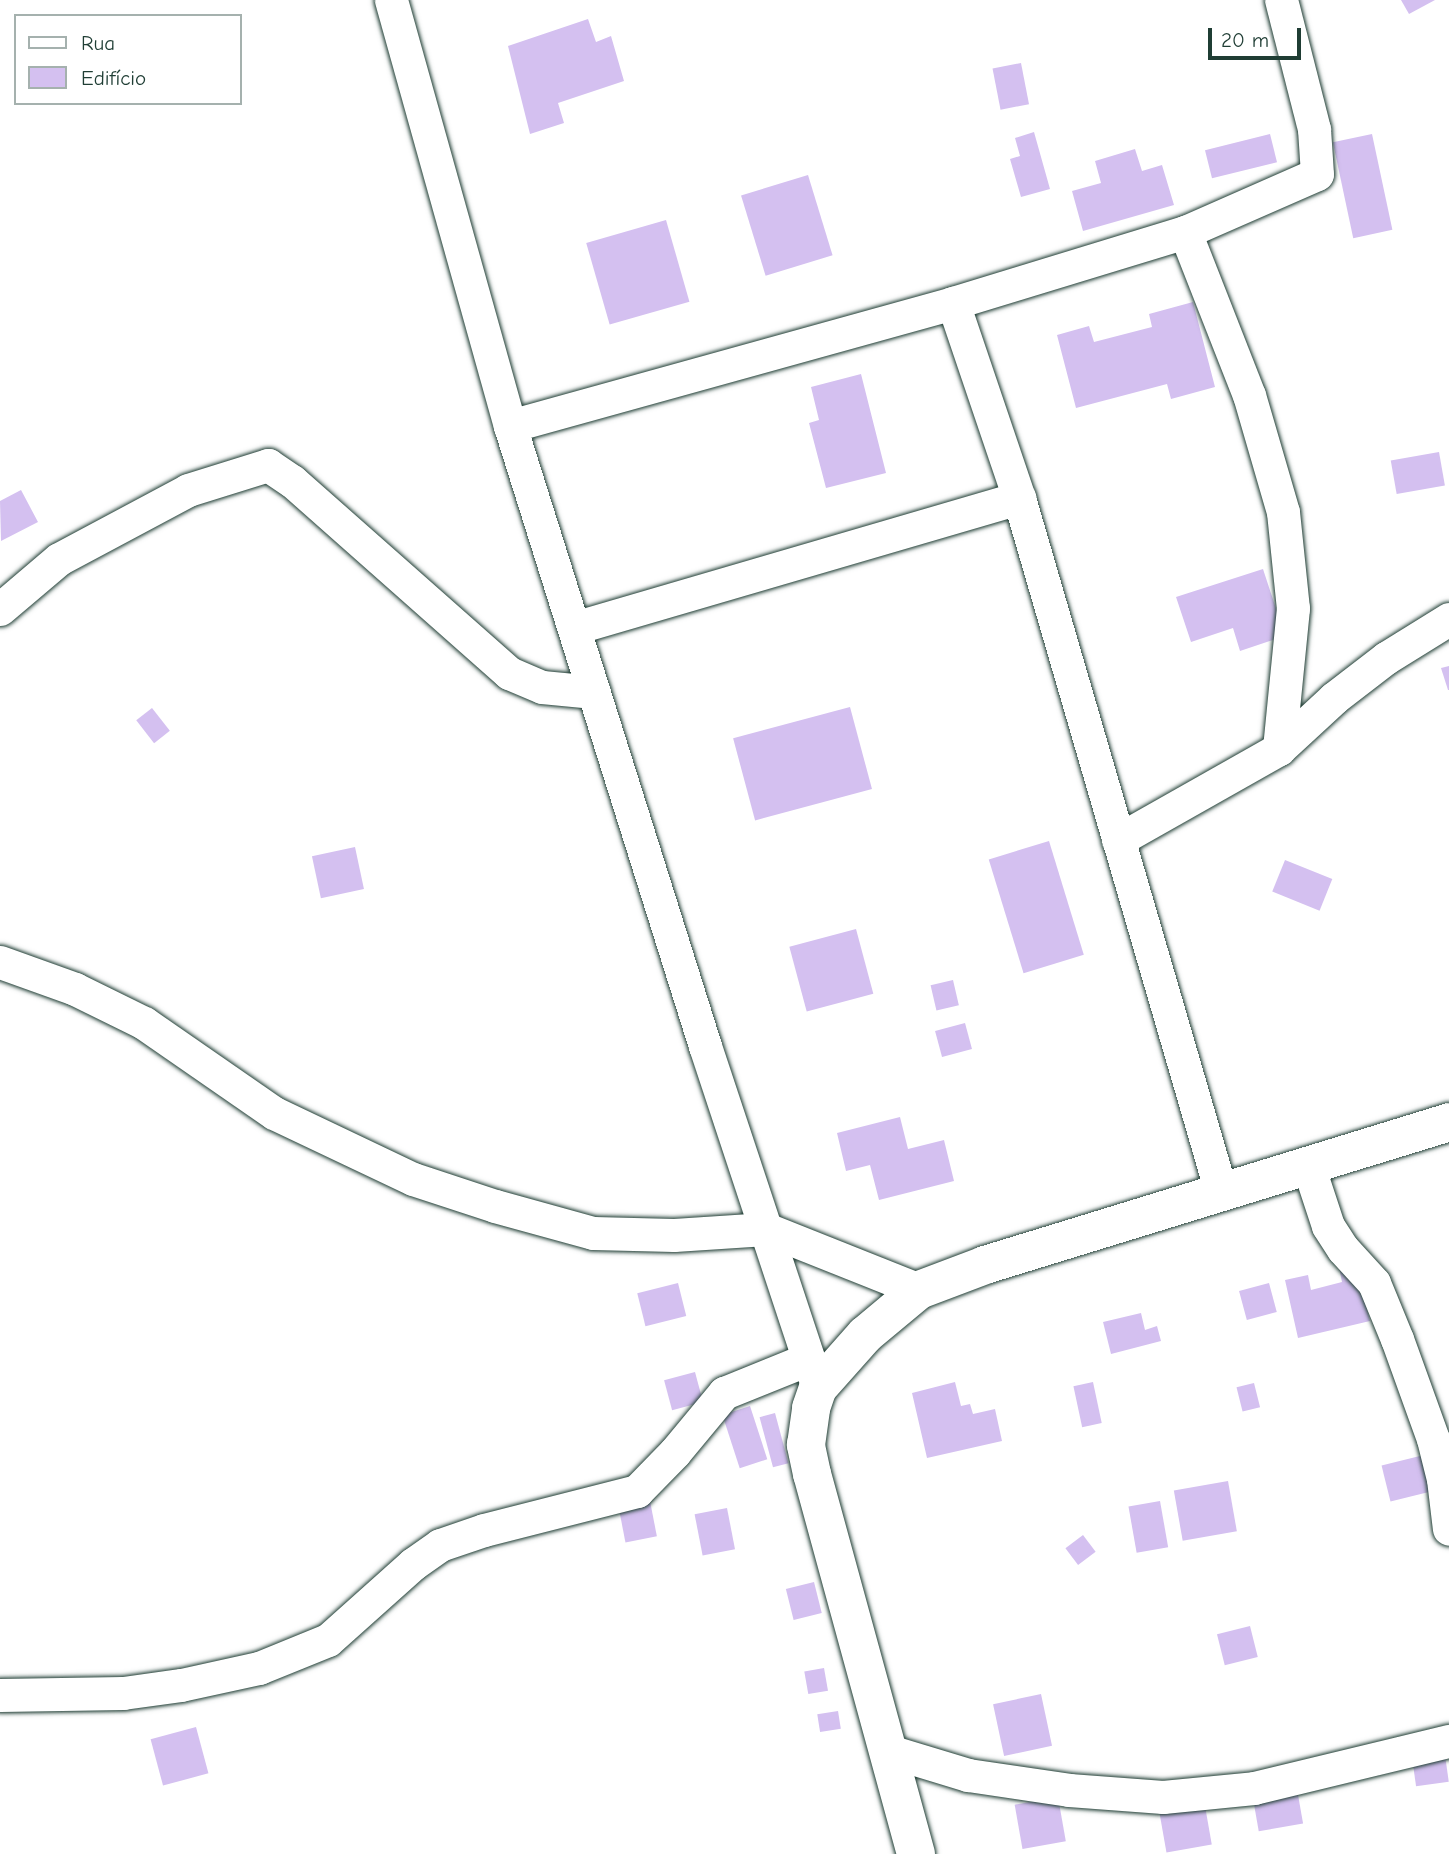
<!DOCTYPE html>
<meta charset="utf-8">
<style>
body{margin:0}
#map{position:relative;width:1449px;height:1854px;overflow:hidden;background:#fff;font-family:"Comic Neue",sans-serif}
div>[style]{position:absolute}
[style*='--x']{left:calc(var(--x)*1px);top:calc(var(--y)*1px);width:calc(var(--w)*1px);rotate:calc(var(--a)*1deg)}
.building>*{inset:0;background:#d4c0f0;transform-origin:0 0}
.roads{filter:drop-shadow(0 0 2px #1f3d34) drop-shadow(0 0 2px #1f3d34)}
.minor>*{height:33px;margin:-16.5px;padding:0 16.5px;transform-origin:16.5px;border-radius:16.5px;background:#fff}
.secondary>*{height:38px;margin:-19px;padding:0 19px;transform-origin:19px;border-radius:19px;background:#fff}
span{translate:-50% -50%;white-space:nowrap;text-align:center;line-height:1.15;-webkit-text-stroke:5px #fff;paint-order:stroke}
.legend{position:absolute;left:14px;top:14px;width:228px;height:91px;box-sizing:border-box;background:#fff;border:2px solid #a5b1ae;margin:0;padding:9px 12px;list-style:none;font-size:21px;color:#1f3d34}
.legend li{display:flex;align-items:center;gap:14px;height:35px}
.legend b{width:35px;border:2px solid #a5b1ae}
.scale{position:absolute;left:1208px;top:28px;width:93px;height:32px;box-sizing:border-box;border:4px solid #1f3d34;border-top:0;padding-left:9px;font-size:21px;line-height:24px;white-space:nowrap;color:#1f3d34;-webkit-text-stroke:5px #fff;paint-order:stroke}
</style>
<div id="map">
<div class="building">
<div style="clip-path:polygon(1401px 0,1435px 0,1409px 14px)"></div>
<div style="clip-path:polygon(588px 19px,596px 42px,611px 36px,624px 81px,558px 103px,564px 123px,530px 134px,508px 46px)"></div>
<div style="left:1021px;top:63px;width:42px;height:29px;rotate:79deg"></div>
<div style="clip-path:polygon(1034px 132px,1050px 189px,1021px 197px,1010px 159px,1020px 156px,1015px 138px)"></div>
<div style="left:1270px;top:134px;width:29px;height:67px;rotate:76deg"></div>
<div style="left:1372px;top:134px;width:98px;height:40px;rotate:78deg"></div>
<div style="clip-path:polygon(1135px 149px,1142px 171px,1162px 165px,1174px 205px,1083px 231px,1072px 191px,1101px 183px,1095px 161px)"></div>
<div style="left:808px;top:175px;width:84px;height:70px;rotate:73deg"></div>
<div style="left:666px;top:220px;width:85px;height:83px;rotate:74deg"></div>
<div style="clip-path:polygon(1193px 302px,1215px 387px,1171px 399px,1167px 384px,1076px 408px,1057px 335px,1089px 326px,1094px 342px,1152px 327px,1149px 314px)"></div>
<div style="clip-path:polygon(861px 374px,886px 473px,826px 488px,809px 423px,819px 420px,811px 387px)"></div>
<div style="left:1439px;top:452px;width:34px;height:49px;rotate:80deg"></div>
<div style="clip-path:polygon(21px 490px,38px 522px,1px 541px,0 501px)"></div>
<div style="clip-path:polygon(1263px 569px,1285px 636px,1240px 651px,1233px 628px,1191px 642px,1176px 597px)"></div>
<div style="clip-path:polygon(1449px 666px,1449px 690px,1448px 690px,1441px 668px)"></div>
<div style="left:850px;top:707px;width:85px;height:121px;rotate:75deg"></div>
<div style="left:152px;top:708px;width:29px;height:20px;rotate:52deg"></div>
<div style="left:1049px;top:841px;width:119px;height:63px;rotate:73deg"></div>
<div style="left:355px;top:847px;width:43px;height:44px;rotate:78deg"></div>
<div style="left:1285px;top:860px;width:51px;height:34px;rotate:22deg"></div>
<div style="left:856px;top:929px;width:67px;height:69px;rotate:75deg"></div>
<div style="left:953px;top:980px;width:26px;height:23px;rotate:77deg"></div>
<div style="left:965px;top:1023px;width:27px;height:31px;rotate:75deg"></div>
<div style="clip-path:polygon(900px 1117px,908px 1149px,944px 1140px,954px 1181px,879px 1200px,870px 1165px,846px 1171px,837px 1133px)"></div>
<div style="clip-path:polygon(1356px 1263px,1370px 1321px,1298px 1338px,1285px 1280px,1308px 1275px,1311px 1290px,1342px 1282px,1339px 1267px)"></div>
<div style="left:678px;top:1283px;width:34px;height:42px;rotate:76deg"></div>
<div style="left:1269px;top:1283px;width:30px;height:31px;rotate:75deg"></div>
<div style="clip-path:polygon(1141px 1313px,1145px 1330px,1157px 1326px,1161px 1341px,1111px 1354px,1103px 1322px)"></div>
<div style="left:695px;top:1372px;width:31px;height:32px;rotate:75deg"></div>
<div style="clip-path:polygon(955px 1382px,961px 1406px,970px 1404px,973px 1414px,995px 1409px,1002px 1441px,927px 1458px,912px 1393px)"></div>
<div style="left:1093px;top:1382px;width:42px;height:20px;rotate:78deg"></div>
<div style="left:1254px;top:1383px;width:25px;height:18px;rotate:76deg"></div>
<div style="left:750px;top:1406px;width:56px;height:29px;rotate:72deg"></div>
<div style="left:775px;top:1413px;width:52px;height:16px;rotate:75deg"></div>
<div style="left:1432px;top:1453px;width:37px;height:52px;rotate:76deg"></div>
<div style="left:1228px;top:1481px;width:51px;height:55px;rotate:80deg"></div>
<div style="left:650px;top:1501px;width:36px;height:32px;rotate:79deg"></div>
<div style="left:1160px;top:1501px;width:47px;height:32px;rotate:80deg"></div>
<div style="left:727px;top:1508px;width:42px;height:33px;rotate:79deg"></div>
<div style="left:1083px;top:1535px;width:21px;height:22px;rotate:53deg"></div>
<div style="left:814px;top:1582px;width:32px;height:29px;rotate:76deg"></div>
<div style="left:1250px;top:1626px;width:32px;height:34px;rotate:76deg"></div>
<div style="left:824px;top:1668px;width:23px;height:20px;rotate:80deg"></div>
<div style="left:1041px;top:1694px;width:53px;height:49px;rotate:78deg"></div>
<div style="left:838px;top:1711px;width:18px;height:21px;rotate:81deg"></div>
<div style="left:196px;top:1727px;width:48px;height:47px;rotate:75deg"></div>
<div style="left:1445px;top:1755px;width:27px;height:33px;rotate:82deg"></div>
<div style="left:1297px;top:1789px;width:35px;height:45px;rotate:80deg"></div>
<div style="left:1058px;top:1797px;width:45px;height:44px;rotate:80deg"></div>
<div style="left:1205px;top:1806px;width:39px;height:46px;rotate:80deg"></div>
</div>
<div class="roads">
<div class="minor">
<div style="--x:391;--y:0;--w:442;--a:74.4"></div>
<div style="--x:510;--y:426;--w:650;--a:72.54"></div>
<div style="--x:705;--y:1046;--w:360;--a:71.7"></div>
<div style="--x:1185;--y:232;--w:175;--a:68.6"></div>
<div style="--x:1249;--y:395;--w:122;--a:73.8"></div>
<div style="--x:1283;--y:512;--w:97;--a:84.1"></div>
<div style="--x:1293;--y:608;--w:142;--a:95.7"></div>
<div style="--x:953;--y:303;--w:206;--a:71.3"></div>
<div style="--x:1019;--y:498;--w:723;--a:73.77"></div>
<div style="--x:510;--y:426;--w:460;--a:-15.5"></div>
<div style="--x:953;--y:303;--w:243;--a:-17"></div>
<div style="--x:1185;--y:232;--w:144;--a:-23.7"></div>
<div style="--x:1317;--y:174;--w:45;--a:-93.8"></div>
<div style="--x:1314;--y:129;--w:133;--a:-104.3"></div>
<div style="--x:0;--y:609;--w:77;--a:-40.3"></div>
<div style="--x:59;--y:559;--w:146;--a:-28.1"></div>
<div style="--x:188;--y:490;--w:84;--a:-17.4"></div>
<div style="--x:268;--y:465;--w:29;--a:34"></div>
<div style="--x:292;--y:481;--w:290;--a:41.5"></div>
<div style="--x:509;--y:673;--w:36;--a:23"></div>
<div style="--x:542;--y:687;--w:52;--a:5.5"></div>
<div style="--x:574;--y:628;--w:464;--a:-16.3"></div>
<div style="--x:1118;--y:840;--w:185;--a:-29.5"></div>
<div style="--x:1279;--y:749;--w:75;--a:-42.8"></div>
<div style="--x:1334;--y:698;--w:66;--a:-37.6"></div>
<div style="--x:1386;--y:658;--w:74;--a:-31.8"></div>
<div style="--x:0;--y:962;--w:80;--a:19.8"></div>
<div style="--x:75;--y:989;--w:77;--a:26.2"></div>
<div style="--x:144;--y:1023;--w:158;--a:34.7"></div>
<div style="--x:274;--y:1113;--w:154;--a:25.4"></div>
<div style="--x:413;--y:1179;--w:86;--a:18.2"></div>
<div style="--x:495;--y:1206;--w:102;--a:15.4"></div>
<div style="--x:593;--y:1233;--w:81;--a:1.4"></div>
<div style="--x:674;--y:1235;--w:92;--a:-3.7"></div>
<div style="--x:766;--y:1229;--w:165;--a:21.7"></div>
<div style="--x:1308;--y:1165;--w:64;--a:71.8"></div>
<div style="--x:1328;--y:1226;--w:27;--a:57"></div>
<div style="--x:1343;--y:1249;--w:46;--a:47.6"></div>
<div style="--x:1374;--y:1283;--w:61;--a:67.7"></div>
<div style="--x:1397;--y:1339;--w:106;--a:70.2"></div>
<div style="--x:1433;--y:1439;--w:41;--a:76"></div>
<div style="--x:1443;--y:1479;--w:50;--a:83.2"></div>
<div style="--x:0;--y:1695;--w:123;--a:-0.9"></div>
<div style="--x:123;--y:1693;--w:59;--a:-7.9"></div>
<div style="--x:181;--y:1685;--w:80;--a:-12.3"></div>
<div style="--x:259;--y:1668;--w:74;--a:-22.1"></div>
<div style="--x:328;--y:1640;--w:114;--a:-41.8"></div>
<div style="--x:413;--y:1564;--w:33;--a:-35"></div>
<div style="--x:440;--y:1545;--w:46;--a:-18.8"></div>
<div style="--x:484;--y:1530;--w:158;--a:-14.3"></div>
<div style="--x:637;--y:1491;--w:54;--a:-45.7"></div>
<div style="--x:675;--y:1452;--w:77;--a:-50.3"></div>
<div style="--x:724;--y:1393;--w:91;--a:-22"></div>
<div style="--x:889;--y:1751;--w:83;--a:16.9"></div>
<div style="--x:968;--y:1775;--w:102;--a:8.4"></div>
<div style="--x:1069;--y:1790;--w:94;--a:4.3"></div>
<div style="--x:1163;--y:1797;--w:91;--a:-5.6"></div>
<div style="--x:1254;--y:1788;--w:201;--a:-13.6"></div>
</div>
<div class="secondary">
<div style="--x:916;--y:1854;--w:394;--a:-105.3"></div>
<div style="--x:812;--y:1474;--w:30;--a:-102"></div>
<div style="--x:806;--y:1445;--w:37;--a:-82"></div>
<div style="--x:811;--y:1408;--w:21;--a:-71"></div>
<div style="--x:818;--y:1388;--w:71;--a:-48.4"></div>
<div style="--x:865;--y:1335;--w:70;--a:-39.8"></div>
<div style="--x:919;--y:1290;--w:71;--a:-20.7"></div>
<div style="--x:985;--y:1265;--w:486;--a:-17.1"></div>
</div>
</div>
<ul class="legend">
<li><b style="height:9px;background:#fff"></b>Rua</li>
<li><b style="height:19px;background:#d4c0f0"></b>Edifício</li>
</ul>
<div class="scale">20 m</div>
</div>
